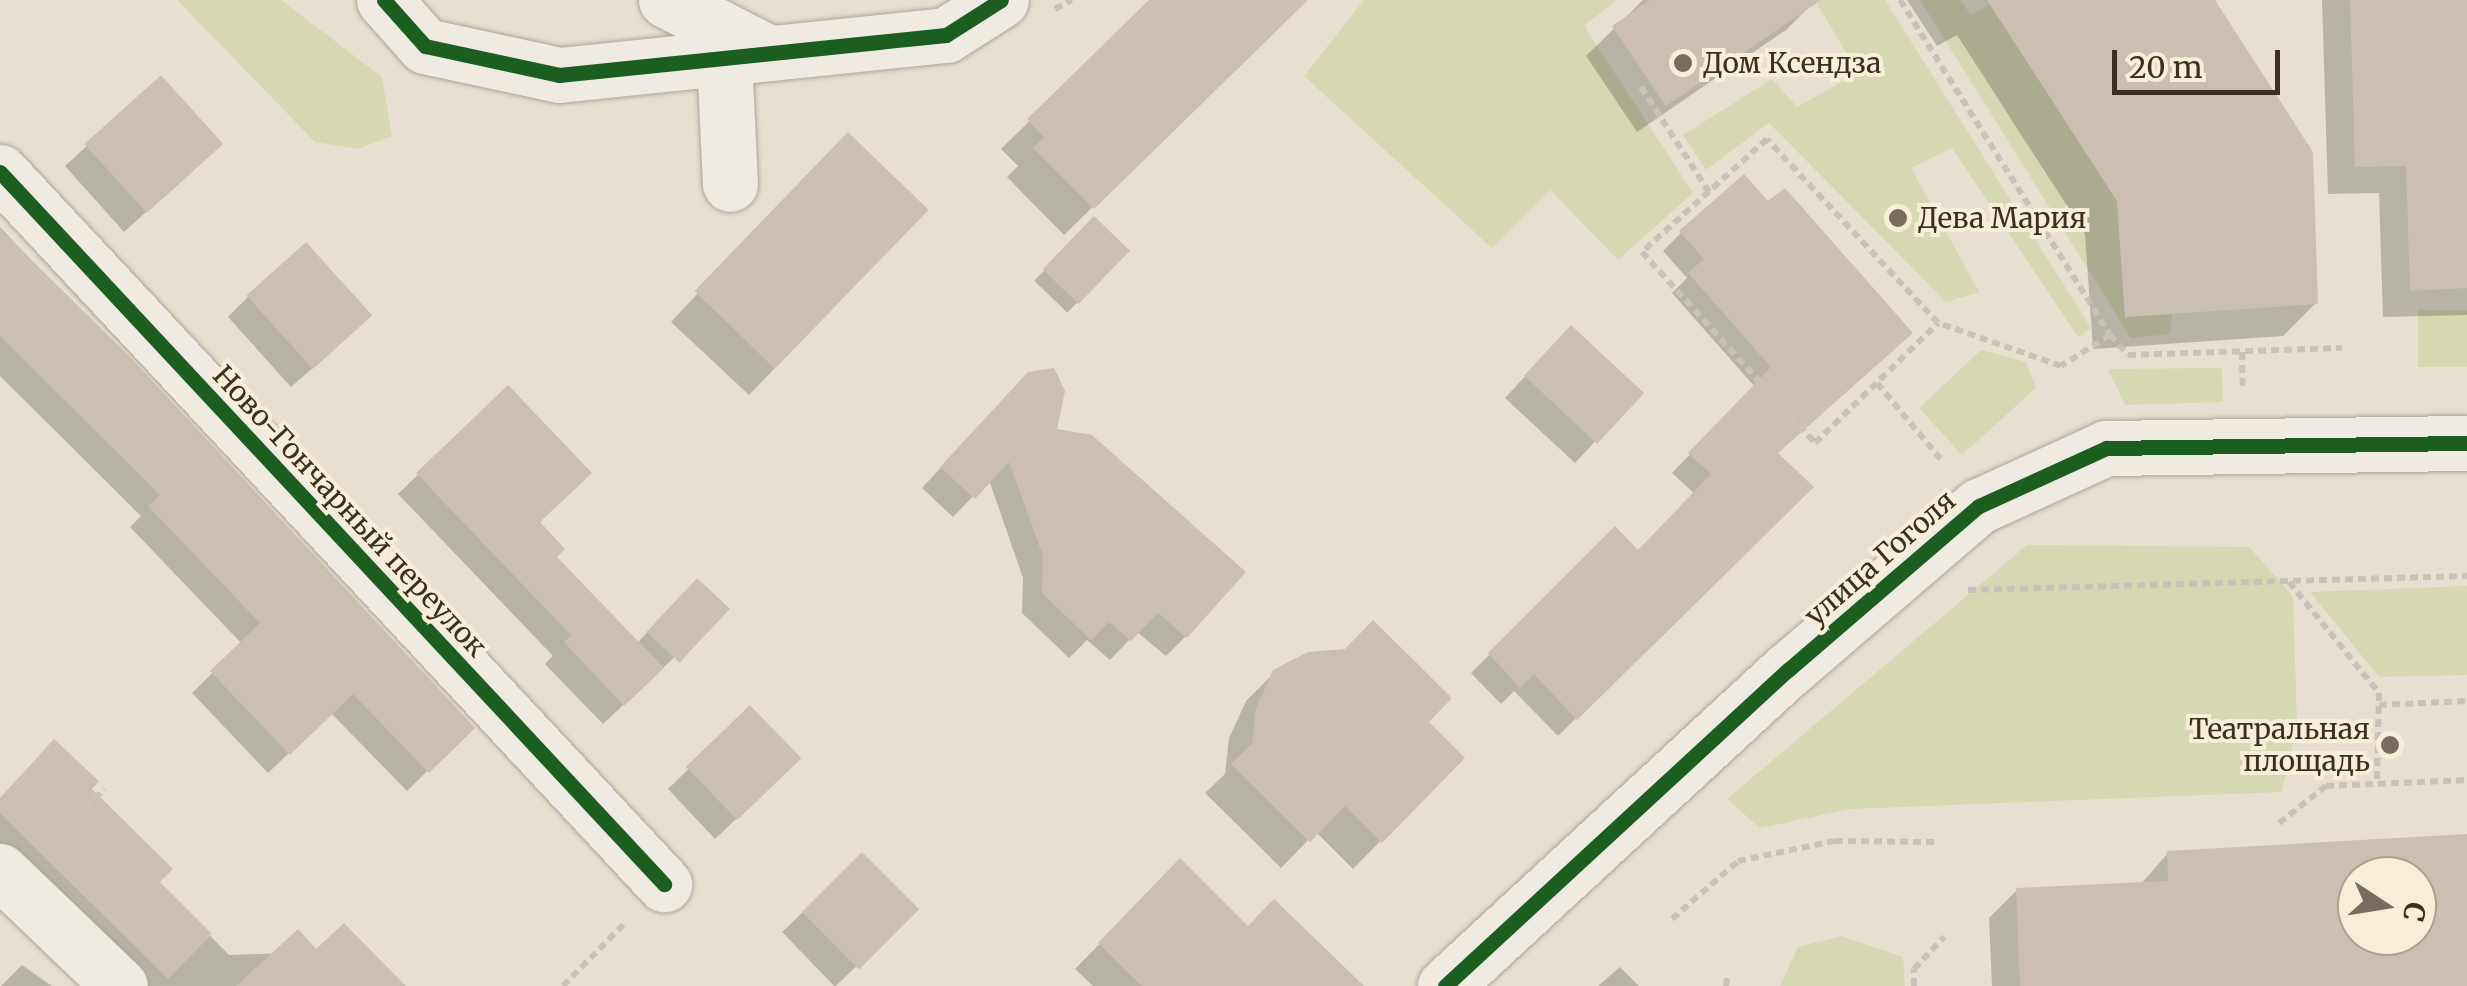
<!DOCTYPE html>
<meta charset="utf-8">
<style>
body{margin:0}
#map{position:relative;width:2467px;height:986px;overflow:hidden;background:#e7e0d1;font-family:Merriweather,serif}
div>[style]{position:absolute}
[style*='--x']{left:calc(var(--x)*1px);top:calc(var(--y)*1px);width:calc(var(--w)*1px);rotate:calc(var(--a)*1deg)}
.green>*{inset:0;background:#d6d7b3;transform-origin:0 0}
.shadow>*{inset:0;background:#0003;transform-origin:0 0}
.building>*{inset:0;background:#cbbfb2;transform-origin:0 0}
.path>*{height:6px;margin-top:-3px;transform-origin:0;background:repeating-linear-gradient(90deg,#c8c2b9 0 8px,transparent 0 13px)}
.roads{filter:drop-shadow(0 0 2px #ada599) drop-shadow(0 0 2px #ada599)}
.minor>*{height:55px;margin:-27.5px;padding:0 27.5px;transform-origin:27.5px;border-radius:27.5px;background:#efebe3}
.cycleway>*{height:15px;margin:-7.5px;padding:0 7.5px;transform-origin:7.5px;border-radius:7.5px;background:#1b5e20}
.dots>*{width:28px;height:28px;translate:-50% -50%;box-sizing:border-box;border:5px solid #f7eed8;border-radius:50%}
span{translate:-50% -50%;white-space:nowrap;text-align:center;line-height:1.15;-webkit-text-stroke:8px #f7eed8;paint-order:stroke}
.poi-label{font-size:28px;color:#3d2e20}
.left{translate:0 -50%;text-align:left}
.right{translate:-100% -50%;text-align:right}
.street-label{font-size:28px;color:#3d2e20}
.north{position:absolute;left:2337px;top:856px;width:100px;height:100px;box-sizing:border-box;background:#f7eed8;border:2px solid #ada18e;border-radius:50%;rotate:102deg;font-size:28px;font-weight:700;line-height:40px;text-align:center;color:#3d2e20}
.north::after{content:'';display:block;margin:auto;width:35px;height:45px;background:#786c5e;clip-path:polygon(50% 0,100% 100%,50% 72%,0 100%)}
.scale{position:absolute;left:2112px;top:50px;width:168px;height:45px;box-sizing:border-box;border:5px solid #3d2e20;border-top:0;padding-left:12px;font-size:30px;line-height:35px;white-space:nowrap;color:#3d2e20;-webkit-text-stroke:8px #f7eed8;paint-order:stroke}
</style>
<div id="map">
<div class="green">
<div style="clip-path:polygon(177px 0,281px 0,382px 77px,392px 136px,358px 149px,315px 142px)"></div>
<div style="clip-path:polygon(1364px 0,1617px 0,1584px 26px,1693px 193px,1618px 260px,1550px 190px,1492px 248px,1304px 76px)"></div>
<div style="clip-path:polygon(1815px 0,1885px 0,2091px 328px,2078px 337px,1952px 148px,1911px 168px,1979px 292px,1946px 302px,1769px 123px,1706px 170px,1683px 135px,1772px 79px,1797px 107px,1858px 73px)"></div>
<div style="clip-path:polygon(1920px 0,1960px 0,1971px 15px,1990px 4px,2117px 201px,2125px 317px,2172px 314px,2170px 334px,2131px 338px)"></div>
<div style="left:2467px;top:310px;width:57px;height:49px;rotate:90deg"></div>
<div style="clip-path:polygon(1981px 350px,2026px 362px,2036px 388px,1962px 455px,1919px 408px)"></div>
<div style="clip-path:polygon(2222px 368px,2223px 402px,2125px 405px,2108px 369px)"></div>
<div style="clip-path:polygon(2027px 545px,2249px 547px,2293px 596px,2297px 725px,2282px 792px,1850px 809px,1760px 828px,1727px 799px)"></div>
<div style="clip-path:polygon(2467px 586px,2467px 675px,2379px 677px,2310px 592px)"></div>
<div style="clip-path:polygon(1841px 936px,1903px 957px,1905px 986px,1780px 986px,1798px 947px)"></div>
</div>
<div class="shadow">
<div style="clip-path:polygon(1153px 0,1306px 0,1064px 235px,1007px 177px,1018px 166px,1001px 149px)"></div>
<div style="clip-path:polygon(1643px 0,1812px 0,1814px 2px,1786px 30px,1637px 132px,1586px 56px)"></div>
<div style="clip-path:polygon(1907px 0,2212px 0,2316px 303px,2283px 336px,2093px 349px,2085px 234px,1957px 35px,1937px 46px)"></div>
<div style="clip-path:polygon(2322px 0,2467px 0,2467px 315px,2383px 317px,2379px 193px,2328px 194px)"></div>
<div style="clip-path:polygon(161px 78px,199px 164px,124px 232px,65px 166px)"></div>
<div style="clip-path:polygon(820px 163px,776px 367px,749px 395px,671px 322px)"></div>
<div style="clip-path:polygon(1768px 205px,1775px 454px,1810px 487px,1558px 736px,1514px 691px,1501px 704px,1471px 673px,1615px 530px,1637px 553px,1695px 494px,1672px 473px,1755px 387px,1672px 293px,1687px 278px,1663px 251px,1681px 233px)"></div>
<div style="left:1094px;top:219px;width:46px;height:86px;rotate:44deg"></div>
<div style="clip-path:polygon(0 227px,471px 728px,407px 791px,331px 713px,268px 773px,192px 693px,242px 644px,130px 527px,141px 516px,0 376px)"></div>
<div style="clip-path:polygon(248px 297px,349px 336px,291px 387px,228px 317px)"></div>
<div style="clip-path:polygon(1551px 348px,1640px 393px,1575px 463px,1505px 398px)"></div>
<div style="clip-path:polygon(507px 388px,537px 522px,553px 557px,637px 643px,698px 581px,726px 609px,603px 724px,545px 664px,553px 656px,398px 494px)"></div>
<div style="clip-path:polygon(1008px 395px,1054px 431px,1186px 636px,1166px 656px,1137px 632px,1110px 660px,1087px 640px,1069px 658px,1022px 613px,1023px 578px,989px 480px,953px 517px,922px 488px)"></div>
<div style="clip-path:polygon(1275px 672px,1426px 722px,1462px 758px,1353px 869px,1316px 832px,1281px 868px,1205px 793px,1225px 774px,1229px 738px,1246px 701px)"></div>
<div style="clip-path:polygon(750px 709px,779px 778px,715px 839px,668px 789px)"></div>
<div style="clip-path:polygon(88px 789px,157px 882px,229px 955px,316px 952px,397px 986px,137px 986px,0 850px,0 800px)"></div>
<div style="clip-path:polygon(evenodd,2467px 838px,2467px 986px,1992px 986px,1989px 918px,2017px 890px,2140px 885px,2168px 853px,2467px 838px,2357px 876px,2417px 876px,2417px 936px,2357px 936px,2357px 876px)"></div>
<div style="left:862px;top:855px;width:76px;height:111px;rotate:46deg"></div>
<div style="clip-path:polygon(1180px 862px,1248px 929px,1355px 986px,1093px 986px,1075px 969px)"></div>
<div style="clip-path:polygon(22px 965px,52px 986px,1px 986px)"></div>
<div style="clip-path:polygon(1620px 967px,1639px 986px,1598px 986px)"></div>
</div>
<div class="building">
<div style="clip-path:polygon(1149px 0,1308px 0,1094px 209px,1033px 148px,1044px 137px,1027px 119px)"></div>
<div style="clip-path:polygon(1650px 0,1821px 0,1666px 106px,1612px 26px)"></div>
<div style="clip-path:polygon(1987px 0,2215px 0,2313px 152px,2318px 304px,2125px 317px,2117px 201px)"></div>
<div style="clip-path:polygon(2350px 0,2467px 0,2467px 288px,2410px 291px,2406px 166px,2355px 167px)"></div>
<div style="left:161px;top:75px;width:93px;height:103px;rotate:48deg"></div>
<div style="left:848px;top:132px;width:112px;height:221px;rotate:44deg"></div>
<div style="clip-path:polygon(1744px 174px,1768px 201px,1785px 188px,1913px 333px,1778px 453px,1814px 487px,1577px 720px,1534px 674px,1520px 688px,1488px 653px,1615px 526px,1638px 550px,1711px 474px,1688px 453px,1771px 367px,1688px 273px,1704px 259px,1679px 231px)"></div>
<div style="left:1094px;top:216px;width:50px;height:74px;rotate:44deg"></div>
<div style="clip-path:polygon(0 229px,128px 355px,475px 728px,429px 773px,353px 694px,290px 755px,210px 671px,260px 623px,148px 506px,160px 495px,0 336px)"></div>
<div style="left:306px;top:242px;width:99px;height:80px;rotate:48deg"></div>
<div style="left:1571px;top:325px;width:100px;height:69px;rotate:43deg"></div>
<div style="clip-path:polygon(1054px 368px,1065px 391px,1057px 429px,1092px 435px,1246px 572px,1187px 638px,1158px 613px,1131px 641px,1109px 622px,1091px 640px,1042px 593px,1043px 556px,1009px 462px,975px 499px,940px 467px,1028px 372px)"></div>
<div style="clip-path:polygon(508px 385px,592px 473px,540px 522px,565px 549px,557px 557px,664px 668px,624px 706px,564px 642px,571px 635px,416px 473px)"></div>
<div style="left:697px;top:578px;width:45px;height:74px;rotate:43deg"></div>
<div style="clip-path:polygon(1373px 620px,1452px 698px,1429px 722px,1465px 758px,1382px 843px,1345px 806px,1310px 842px,1231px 764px,1252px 744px,1256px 708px,1273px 670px,1308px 652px,1345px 649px)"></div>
<div style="left:750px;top:705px;width:74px;height:89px;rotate:46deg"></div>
<div style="clip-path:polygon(54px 739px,99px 781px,92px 789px,173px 869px,160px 882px,212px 934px,168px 979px,0 813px,0 798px)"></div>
<div style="clip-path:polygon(evenodd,2467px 834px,2467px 986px,2020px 986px,2016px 888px,2168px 881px,2167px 851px,2467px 834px,2357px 876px,2417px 876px,2417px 936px,2357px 936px,2357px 876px)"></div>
<div style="left:862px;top:852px;width:81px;height:85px;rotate:45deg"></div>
<div style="clip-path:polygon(1180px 858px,1248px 926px,1274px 899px,1364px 986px,1142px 986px,1098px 943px)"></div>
<div style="clip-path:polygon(344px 923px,406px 986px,236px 986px,298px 929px,316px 949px)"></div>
</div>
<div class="path">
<div style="--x:1900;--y:0;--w:395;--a:57.9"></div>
<div style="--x:2110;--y:335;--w:58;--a:147.7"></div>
<div style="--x:2061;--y:366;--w:130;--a:-160.7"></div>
<div style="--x:1938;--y:323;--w:251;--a:-132.9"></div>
<div style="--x:1767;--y:139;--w:169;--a:137.9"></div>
<div style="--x:1642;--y:252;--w:258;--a:47.8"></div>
<div style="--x:1815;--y:443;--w:172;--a:-44.3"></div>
<div style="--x:1055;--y:9;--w:19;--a:-28"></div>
<div style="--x:1641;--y:87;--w:125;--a:57.1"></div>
<div style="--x:2110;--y:335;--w:27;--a:48"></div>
<div style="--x:2128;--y:355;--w:214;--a:-1.9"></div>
<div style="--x:2242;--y:352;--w:39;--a:89"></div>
<div style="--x:1877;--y:383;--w:103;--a:50.1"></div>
<div style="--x:2289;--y:582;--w:143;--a:51"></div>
<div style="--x:2379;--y:693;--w:91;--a:91.3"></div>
<div style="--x:1968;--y:590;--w:499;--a:-1.6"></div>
<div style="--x:2379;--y:705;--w:88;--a:-2.6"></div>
<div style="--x:2279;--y:823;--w:60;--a:-38.2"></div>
<div style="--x:2326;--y:786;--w:141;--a:-2.4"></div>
<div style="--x:51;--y:847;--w:79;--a:-47.6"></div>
<div style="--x:1672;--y:919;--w:88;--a:-41.3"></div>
<div style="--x:1738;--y:861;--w:99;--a:-11.7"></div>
<div style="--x:1835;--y:841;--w:104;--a:0.6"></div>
<div style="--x:563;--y:986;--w:87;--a:-45.5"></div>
<div style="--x:1726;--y:986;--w:8;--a:-83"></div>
<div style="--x:1914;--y:986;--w:17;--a:-90"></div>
<div style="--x:1914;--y:969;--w:44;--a:-46.8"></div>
</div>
<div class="roads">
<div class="minor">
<div style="--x:384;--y:0;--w:62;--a:48.3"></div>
<div style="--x:425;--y:46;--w:137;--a:12.2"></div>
<div style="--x:559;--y:75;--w:389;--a:-5.9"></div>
<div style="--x:946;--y:35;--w:65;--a:-32.5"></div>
<div style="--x:666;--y:0;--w:114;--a:27.2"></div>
<div style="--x:724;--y:57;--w:127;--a:87.3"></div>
<div style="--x:0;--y:172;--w:974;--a:47"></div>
<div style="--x:0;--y:871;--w:166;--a:43.8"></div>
<div style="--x:1445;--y:986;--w:466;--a:-42.7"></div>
<div style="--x:1788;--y:670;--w:252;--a:-40.7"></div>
<div style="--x:1979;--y:506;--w:140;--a:-24.5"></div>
<div style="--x:2106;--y:448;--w:361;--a:-0.8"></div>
</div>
</div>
<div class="cycleway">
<div style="--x:384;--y:0;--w:62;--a:48.3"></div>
<div style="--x:425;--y:46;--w:137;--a:12.2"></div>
<div style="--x:559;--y:75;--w:389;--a:-5.9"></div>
<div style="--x:946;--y:35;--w:65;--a:-32.5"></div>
<div style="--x:0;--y:172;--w:974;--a:47"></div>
<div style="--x:1445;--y:986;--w:466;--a:-42.7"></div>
<div style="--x:1788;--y:670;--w:252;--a:-40.7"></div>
<div style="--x:1979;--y:506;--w:140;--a:-24.5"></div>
<div style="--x:2106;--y:448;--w:361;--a:-0.8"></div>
</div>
<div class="dots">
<div style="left:1683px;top:63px;background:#786c5e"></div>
<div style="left:1898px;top:218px;background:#786c5e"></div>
<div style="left:2390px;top:745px;background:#786c5e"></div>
</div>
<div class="poi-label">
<span class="left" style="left:1703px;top:63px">Дом Ксендза</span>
<span class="left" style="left:1918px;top:218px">Дева Мария</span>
<span class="right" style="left:2370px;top:745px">Театральная<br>площадь</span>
</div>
<div class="street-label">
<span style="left:350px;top:511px;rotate:47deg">Ново-Гончарный переулок</span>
<span style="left:1880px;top:558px;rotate:-41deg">улица Гоголя</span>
</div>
<div class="north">С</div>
<div class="scale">20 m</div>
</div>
